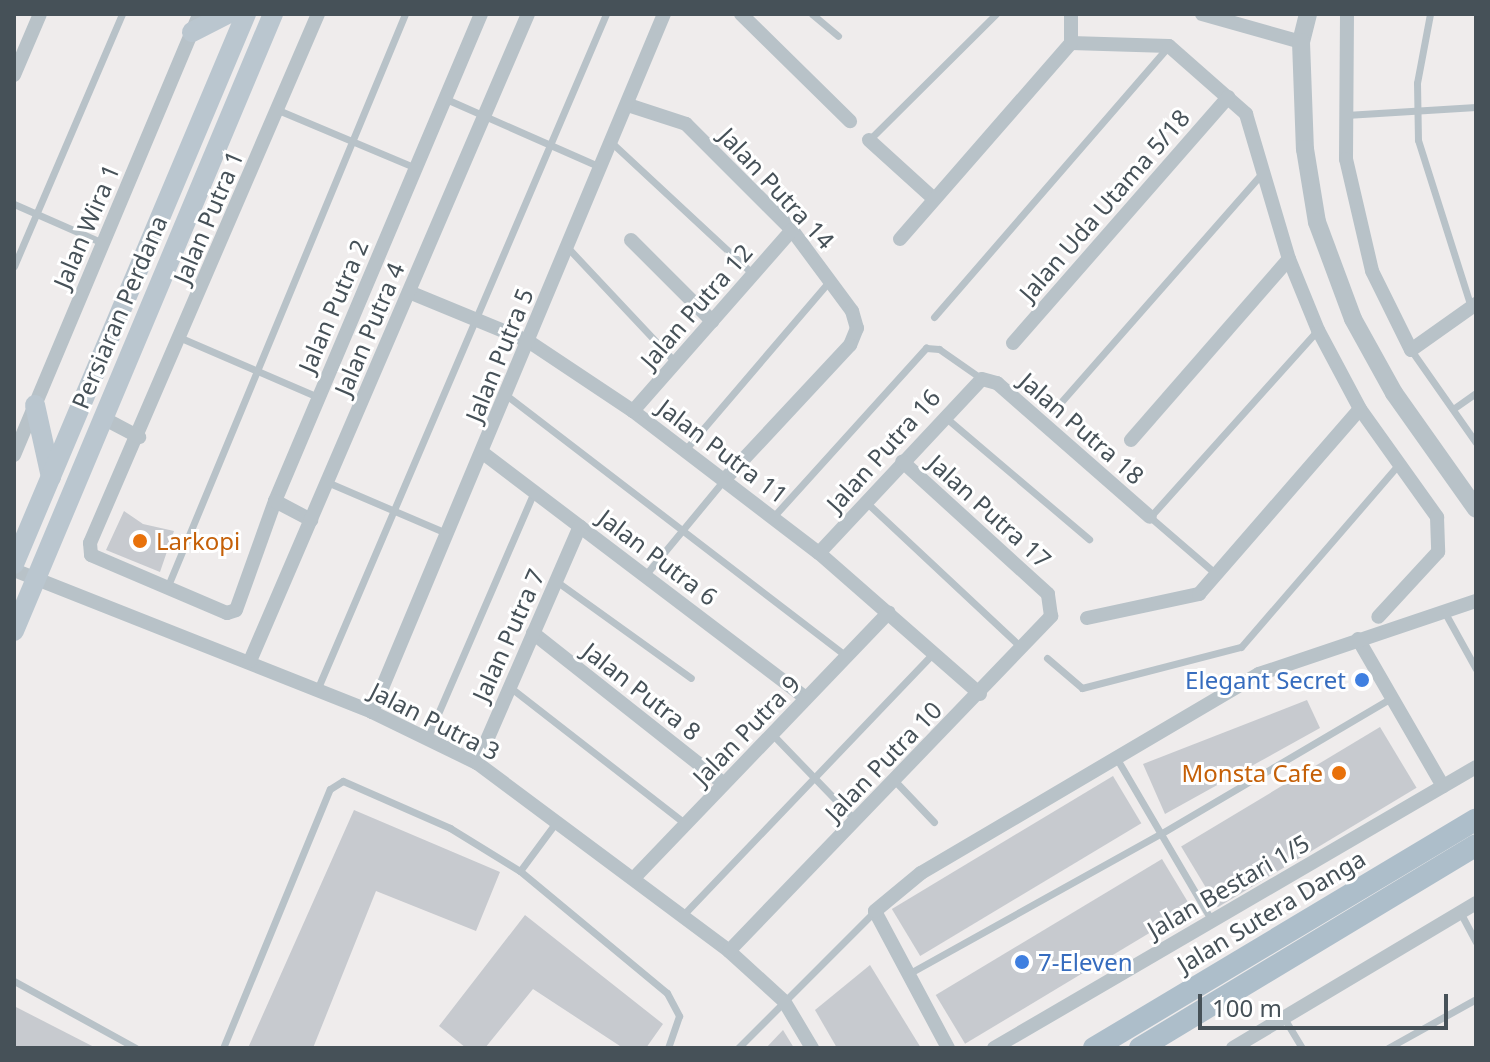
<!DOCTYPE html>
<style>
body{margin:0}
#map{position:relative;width:1490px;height:1062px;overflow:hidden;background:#efecec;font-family:"Noto Sans",sans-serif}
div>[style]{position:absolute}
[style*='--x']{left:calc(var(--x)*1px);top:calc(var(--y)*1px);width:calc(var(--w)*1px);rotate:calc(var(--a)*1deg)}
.building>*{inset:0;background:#c7cacf;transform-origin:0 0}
.service>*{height:7px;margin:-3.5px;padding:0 3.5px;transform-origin:3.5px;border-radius:3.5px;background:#b8c2c8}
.minor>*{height:14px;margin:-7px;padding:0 7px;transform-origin:7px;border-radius:7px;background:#b8c2c8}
.tertiary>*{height:18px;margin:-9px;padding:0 9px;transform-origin:9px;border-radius:9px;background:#b8c2c8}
.secondary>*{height:20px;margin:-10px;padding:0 10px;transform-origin:10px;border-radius:10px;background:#bac6cf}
.primary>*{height:22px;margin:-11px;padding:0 11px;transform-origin:11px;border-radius:11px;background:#adbeca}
.dots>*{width:22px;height:22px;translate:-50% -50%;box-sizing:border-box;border:4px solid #fff;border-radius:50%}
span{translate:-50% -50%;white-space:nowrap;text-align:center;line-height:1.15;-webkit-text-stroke:6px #fff;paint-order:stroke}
.street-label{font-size:24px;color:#465158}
.food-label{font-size:24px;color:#c56008}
.left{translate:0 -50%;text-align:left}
.right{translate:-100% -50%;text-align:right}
.shop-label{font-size:24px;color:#366cbe}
.frame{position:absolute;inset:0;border:16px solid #465158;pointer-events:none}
.scale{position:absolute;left:1198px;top:994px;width:250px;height:36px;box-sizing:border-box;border:4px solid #465158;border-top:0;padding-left:10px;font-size:24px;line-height:28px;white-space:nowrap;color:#465158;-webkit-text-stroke:6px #fff;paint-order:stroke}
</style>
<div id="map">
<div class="building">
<div style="clip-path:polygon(124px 511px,143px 524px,174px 531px,160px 572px,106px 550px)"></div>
<div style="clip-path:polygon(1307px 700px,1320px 728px,1165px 814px,1143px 764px)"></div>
<div style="left:1380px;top:727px;width:71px;height:232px;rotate:59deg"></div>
<div style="left:1113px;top:776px;width:55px;height:258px;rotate:59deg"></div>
<div style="clip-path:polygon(354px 810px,500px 872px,476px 931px,376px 891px,313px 1048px,248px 1048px)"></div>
<div style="left:1162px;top:859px;width:57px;height:264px;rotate:59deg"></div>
<div style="clip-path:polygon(525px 915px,663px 1024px,646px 1048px,623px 1048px,533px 989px,485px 1048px,466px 1048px,439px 1026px)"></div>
<div style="clip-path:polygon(870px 965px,921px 1048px,837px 1048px,815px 1010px)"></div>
<div style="clip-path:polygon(14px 1006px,96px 1048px,14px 1048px)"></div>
<div style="clip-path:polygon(783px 1030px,794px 1048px,766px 1048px)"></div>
</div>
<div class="service">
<div style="--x:812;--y:14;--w:34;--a:40"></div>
<div style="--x:1430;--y:14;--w:70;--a:100.7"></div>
<div style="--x:1417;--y:83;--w:57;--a:89"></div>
<div style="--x:1418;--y:140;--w:175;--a:72.4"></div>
<div style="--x:446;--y:99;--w:168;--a:23.8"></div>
<div style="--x:278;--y:110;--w:150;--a:22.8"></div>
<div style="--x:1346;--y:115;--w:130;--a:-3.5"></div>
<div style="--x:869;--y:140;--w:179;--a:-44.8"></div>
<div style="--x:612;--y:143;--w:192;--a:42.9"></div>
<div style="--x:14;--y:204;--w:97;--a:23.7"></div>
<div style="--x:568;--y:248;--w:158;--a:46.8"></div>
<div style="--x:14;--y:266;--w:274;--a:-66.8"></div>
<div style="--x:934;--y:317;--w:356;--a:-49.1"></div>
<div style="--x:181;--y:338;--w:149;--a:23.3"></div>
<div style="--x:1411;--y:350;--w:113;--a:55"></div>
<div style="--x:506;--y:395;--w:430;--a:37.5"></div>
<div style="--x:1453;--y:409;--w:28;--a:-35"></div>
<div style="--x:1054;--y:410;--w:315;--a:-48.7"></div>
<div style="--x:945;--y:417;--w:189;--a:40.3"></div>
<div style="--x:685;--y:450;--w:223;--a:-49.5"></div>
<div style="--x:327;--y:482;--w:129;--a:23.2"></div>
<div style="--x:867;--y:503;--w:212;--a:43.1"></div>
<div style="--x:774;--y:516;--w:227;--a:-47.9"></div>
<div style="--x:926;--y:348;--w:13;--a:4"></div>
<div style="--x:939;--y:349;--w:52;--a:34.9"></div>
<div style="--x:647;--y:573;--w:121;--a:-50.4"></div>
<div style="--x:1216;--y:574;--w:87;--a:-139.2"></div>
<div style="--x:1150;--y:517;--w:250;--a:-48.1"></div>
<div style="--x:556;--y:581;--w:166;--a:35.7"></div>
<div style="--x:167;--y:588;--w:621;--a:-67.48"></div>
<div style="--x:1445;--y:613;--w:64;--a:61"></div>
<div style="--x:1047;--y:658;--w:46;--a:40.6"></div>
<div style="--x:1082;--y:688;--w:164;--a:-14.5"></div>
<div style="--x:1241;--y:647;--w:240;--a:-49.2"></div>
<div style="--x:511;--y:688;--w:222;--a:37.9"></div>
<div style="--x:317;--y:690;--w:735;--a:-66.85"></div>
<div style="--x:772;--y:734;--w:121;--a:46"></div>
<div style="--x:427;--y:739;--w:269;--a:-66.6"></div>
<div style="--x:1117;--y:759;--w:188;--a:59.6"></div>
<div style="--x:894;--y:780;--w:58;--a:46.4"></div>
<div style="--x:520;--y:871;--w:62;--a:-53.5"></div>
<div style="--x:1460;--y:912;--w:34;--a:62"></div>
<div style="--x:684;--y:914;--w:362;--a:-46.3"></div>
<div style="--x:910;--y:973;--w:288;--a:-29.1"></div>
<div style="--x:1162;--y:833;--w:266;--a:-30.5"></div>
<div style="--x:14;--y:981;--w:139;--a:28.8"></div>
<div style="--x:1284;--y:1018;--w:35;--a:59"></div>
<div style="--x:223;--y:1048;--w:280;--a:-67.6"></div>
<div style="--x:330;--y:789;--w:15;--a:-32"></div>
<div style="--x:343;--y:781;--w:117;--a:23.7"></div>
<div style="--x:450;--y:828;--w:82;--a:31.6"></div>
<div style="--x:520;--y:871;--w:191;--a:39.7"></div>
<div style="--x:667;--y:993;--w:26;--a:62"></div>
<div style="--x:679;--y:1016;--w:34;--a:109"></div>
<div style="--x:738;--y:1048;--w:194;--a:-45"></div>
<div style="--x:1388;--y:1048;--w:101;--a:-29.1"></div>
</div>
<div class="minor">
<div style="--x:318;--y:14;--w:576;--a:113.32"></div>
<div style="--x:90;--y:543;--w:12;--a:85"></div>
<div style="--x:91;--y:555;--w:148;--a:23.1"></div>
<div style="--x:227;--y:613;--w:9;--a:-18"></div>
<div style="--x:236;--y:610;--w:116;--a:-70.3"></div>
<div style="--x:275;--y:501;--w:529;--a:-67.07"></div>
<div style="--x:741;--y:14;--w:153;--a:44.5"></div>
<div style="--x:1202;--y:14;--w:103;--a:15.8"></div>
<div style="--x:1347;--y:14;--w:145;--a:90.4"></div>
<div style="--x:1346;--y:159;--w:115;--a:76.9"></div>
<div style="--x:1372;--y:271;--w:88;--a:63.7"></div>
<div style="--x:1411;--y:350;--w:80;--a:-35.3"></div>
<div style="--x:1071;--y:43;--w:98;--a:1.8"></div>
<div style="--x:1169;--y:46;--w:103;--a:41.4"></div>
<div style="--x:1246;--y:114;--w:151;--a:73.5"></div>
<div style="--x:1289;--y:259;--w:77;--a:67.8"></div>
<div style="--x:1318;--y:330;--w:89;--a:62"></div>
<div style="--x:1360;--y:409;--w:133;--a:54.5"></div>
<div style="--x:1437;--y:517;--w:35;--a:88"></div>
<div style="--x:1438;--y:552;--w:88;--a:132.7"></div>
<div style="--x:14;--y:75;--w:66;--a:-66.9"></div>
<div style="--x:628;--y:105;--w:61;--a:18.1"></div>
<div style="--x:686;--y:124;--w:150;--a:45"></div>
<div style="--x:792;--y:230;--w:101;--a:53.5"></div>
<div style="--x:852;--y:311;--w:18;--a:74"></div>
<div style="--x:857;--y:328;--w:18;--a:112"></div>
<div style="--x:850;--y:345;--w:185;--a:133"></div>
<div style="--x:869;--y:140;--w:88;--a:42.2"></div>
<div style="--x:900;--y:239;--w:260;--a:-48.9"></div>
<div style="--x:1071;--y:43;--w:29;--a:-90"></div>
<div style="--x:631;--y:240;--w:115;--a:45"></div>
<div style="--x:409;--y:292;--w:129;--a:22.4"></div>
<div style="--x:528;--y:341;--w:126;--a:33.7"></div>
<div style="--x:633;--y:411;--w:234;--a:37.4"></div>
<div style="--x:819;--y:553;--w:214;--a:41.2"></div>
<div style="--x:1013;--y:343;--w:327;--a:-48.8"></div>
<div style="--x:633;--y:411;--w:241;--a:-48.7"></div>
<div style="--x:103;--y:418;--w:41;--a:27.8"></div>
<div style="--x:1131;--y:440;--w:240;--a:-48.9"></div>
<div style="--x:483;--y:453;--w:405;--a:37.2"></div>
<div style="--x:14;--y:455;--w:478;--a:-67.2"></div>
<div style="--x:275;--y:501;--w:41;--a:27.8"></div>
<div style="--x:819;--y:553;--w:238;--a:-46.9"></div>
<div style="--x:982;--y:379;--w:16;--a:15"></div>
<div style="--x:997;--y:383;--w:203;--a:41.2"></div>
<div style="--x:14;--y:570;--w:385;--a:21.6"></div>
<div style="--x:372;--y:712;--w:117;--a:25.9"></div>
<div style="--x:477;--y:763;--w:314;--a:36.7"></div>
<div style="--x:729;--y:951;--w:74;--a:42.3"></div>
<div style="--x:784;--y:1001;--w:55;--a:59.2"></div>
<div style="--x:1087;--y:618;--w:115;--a:-12.1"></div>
<div style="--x:1199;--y:594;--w:245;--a:-49"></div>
<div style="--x:533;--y:633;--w:242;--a:38.3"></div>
<div style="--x:1358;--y:639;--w:170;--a:60"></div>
<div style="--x:250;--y:661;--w:704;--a:-66.75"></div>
<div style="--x:372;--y:712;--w:757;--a:-67.3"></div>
<div style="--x:477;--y:763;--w:258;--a:-66.5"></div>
<div style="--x:634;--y:878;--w:368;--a:-46.2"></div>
<div style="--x:729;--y:951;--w:465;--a:-46.1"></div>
<div style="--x:1051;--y:616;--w:22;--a:-98"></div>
<div style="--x:1048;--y:594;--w:197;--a:-137.7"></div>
<div style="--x:948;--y:1048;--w:155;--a:-118.1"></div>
<div style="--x:875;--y:911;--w:60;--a:-39.6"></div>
<div style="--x:921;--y:873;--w:392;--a:-30.5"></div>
<div style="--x:1259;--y:674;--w:229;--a:-18.6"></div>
<div style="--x:994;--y:1048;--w:558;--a:-30.24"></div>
<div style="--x:1233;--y:1048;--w:283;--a:-30.8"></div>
</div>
<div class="tertiary">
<div style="--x:1308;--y:14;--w:29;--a:104"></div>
<div style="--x:1301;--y:42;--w:107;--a:87.9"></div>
<div style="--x:1305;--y:149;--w:74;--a:80.7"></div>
<div style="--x:1317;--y:222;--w:103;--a:69.6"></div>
<div style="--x:1353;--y:319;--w:85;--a:61"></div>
<div style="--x:1394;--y:393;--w:142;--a:54.7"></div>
</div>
<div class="secondary">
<div style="--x:192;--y:32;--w:39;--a:-27"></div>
<div style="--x:35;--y:405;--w:74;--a:77.5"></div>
<div style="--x:14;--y:564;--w:597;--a:-67.13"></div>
<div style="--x:14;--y:631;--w:669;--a:-67.23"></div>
</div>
<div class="primary">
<div style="--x:1094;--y:1048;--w:445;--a:-30.9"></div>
<div style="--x:1140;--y:1048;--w:393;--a:-31.1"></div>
</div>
<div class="dots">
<div style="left:140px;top:541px;background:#e8710a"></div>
<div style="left:1362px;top:680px;background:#3f7fe0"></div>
<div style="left:1339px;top:773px;background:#e8710a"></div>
<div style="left:1022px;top:962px;background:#3f7fe0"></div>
</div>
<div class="street-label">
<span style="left:777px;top:188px;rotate:47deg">Jalan Putra 14</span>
<span style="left:1104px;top:205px;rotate:-49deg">Jalan Uda Utama 5/18</span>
<span style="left:208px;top:217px;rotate:-67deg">Jalan Putra 1</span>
<span style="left:86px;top:226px;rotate:-67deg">Jalan Wira 1</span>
<span style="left:333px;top:306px;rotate:-67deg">Jalan Putra 2</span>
<span style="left:696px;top:306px;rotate:-49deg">Jalan Putra 12</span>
<span style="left:119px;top:312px;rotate:-67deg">Persiaran Perdana</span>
<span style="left:369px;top:329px;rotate:-67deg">Jalan Putra 4</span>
<span style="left:499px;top:355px;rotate:-68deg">Jalan Putra 5</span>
<span style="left:1082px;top:428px;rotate:41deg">Jalan Putra 18</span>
<span style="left:883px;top:450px;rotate:-48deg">Jalan Putra 16</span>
<span style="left:723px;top:451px;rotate:37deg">Jalan Putra 11</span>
<span style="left:990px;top:511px;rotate:42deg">Jalan Putra 17</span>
<span style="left:658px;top:557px;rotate:37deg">Jalan Putra 6</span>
<span style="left:508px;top:635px;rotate:-66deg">Jalan Putra 7</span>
<span style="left:642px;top:691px;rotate:38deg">Jalan Putra 8</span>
<span style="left:435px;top:721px;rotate:27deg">Jalan Putra 3</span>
<span style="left:746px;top:730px;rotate:-46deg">Jalan Putra 9</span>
<span style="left:883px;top:761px;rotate:-46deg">Jalan Putra 10</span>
<span style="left:1228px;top:886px;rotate:-30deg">Jalan Bestari 1/5</span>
<span style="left:1271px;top:911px;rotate:-31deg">Jalan Sutera Danga</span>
</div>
<div class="food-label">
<span class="left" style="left:156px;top:541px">Larkopi</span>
<span class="right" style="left:1323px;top:773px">Monsta Cafe</span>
</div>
<div class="shop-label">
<span class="right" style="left:1346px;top:680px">Elegant Secret</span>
<span class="left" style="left:1038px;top:962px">7-Eleven</span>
</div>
<div class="frame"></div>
<div class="scale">100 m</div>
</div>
